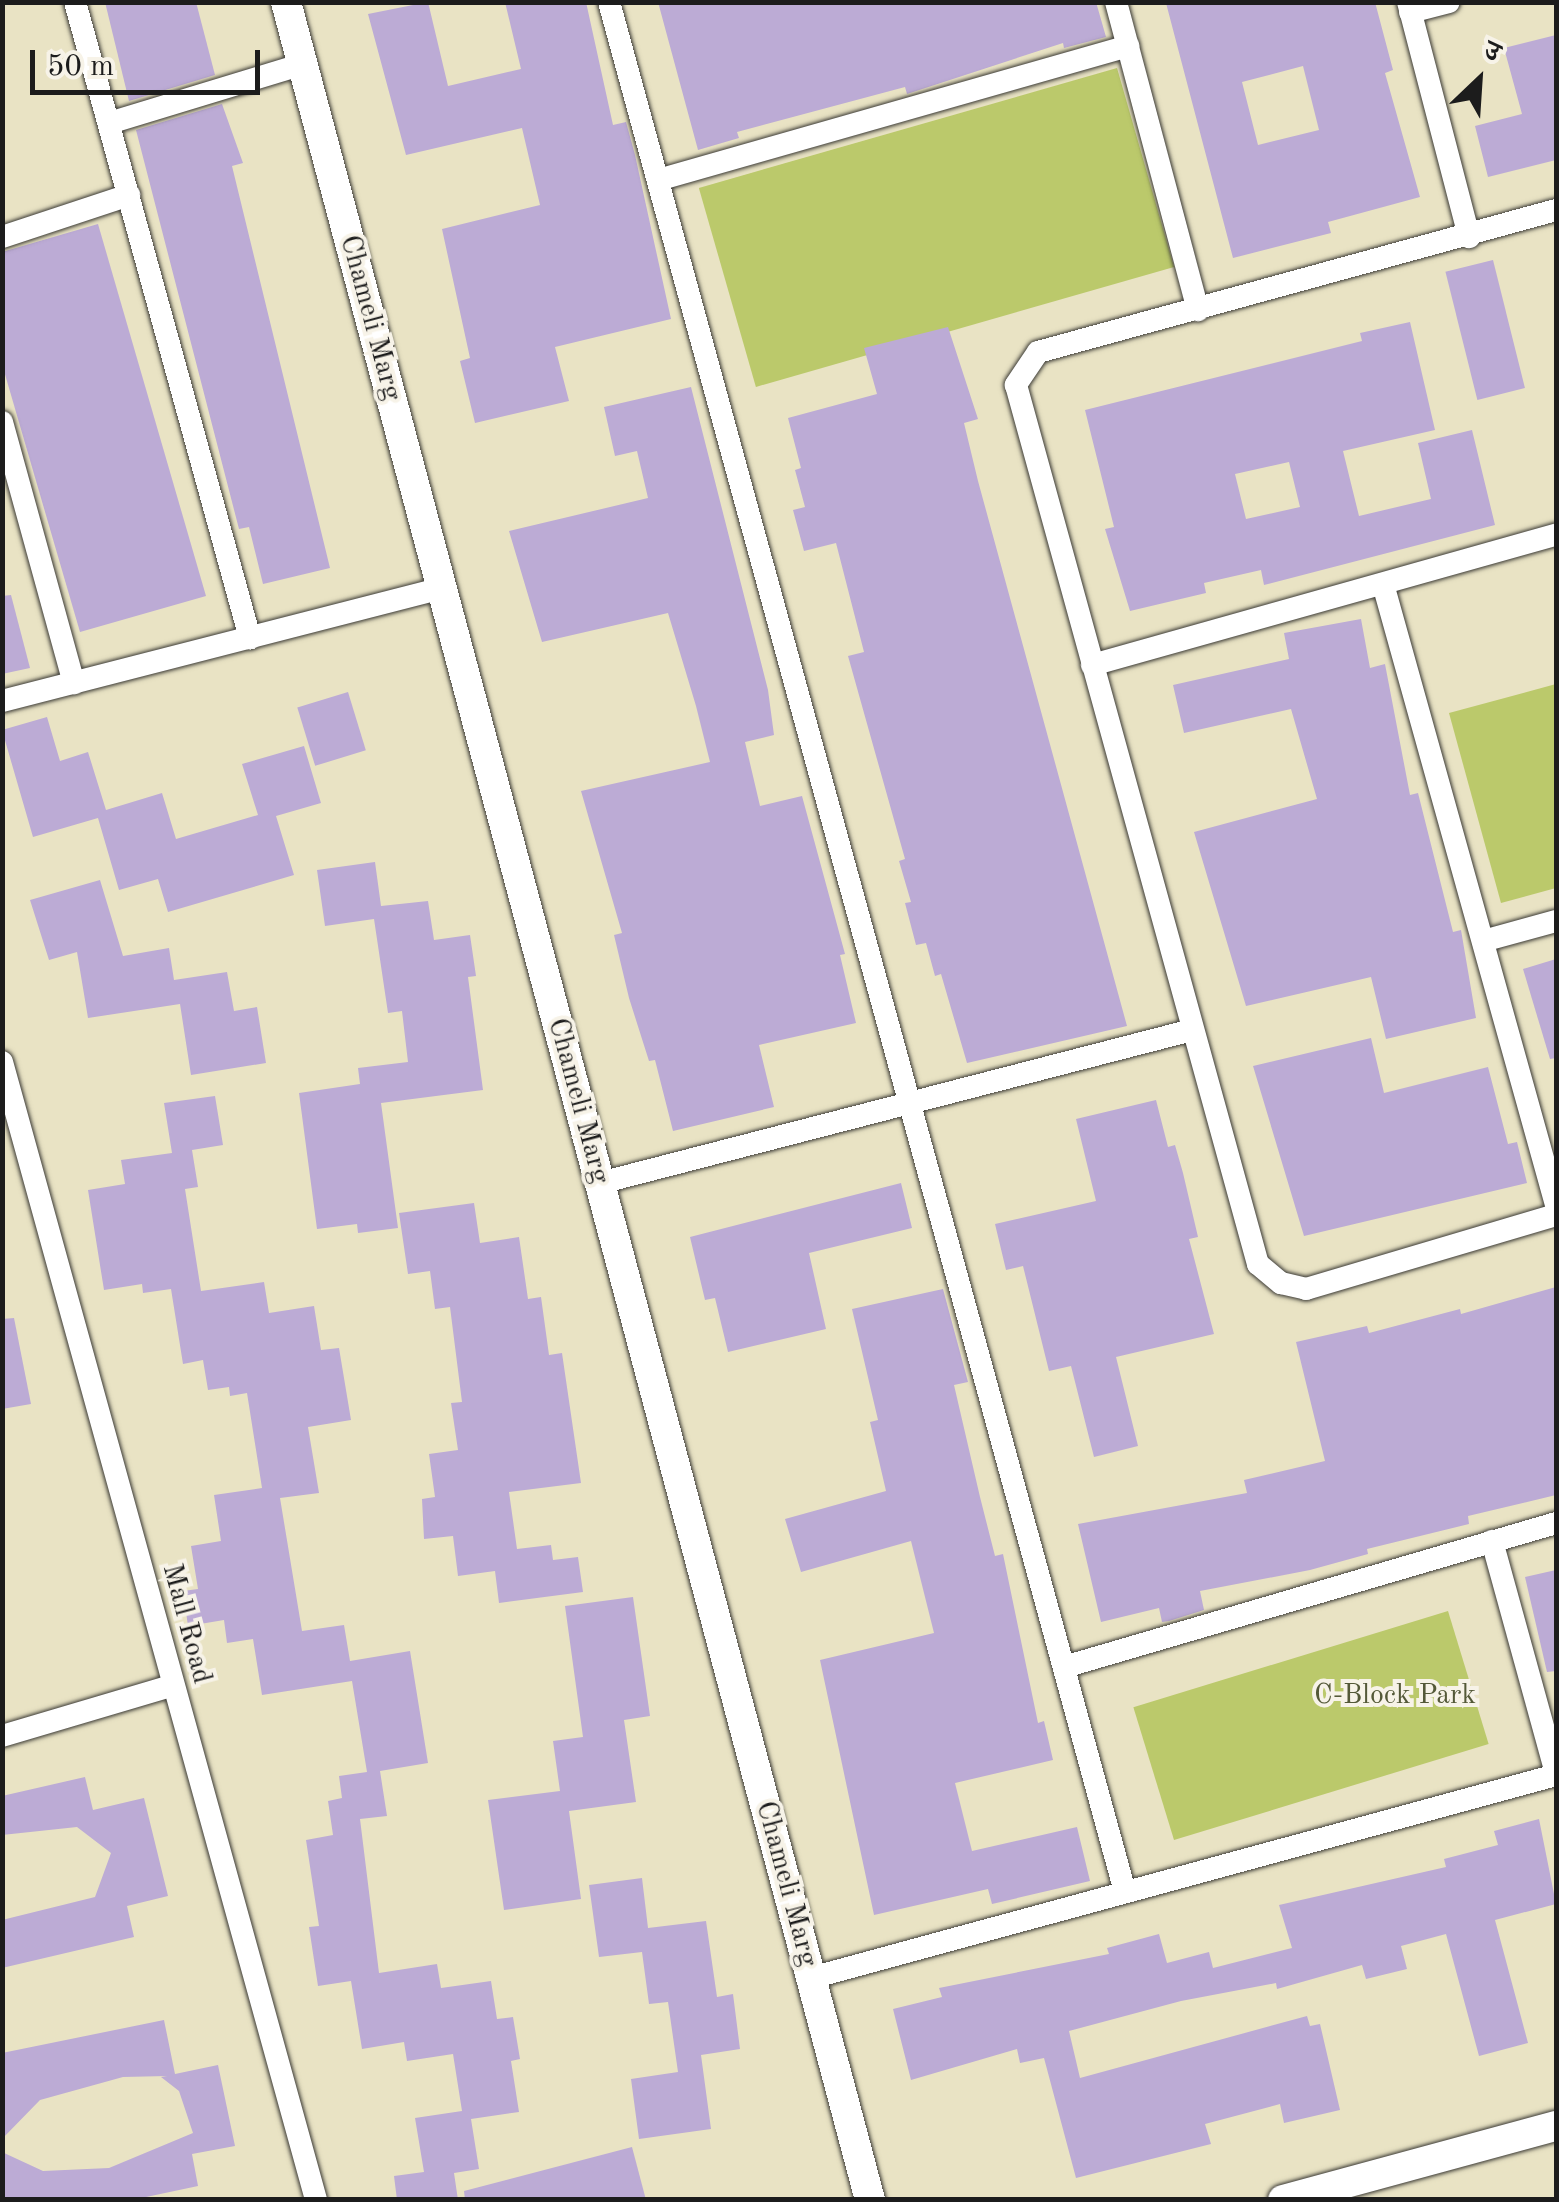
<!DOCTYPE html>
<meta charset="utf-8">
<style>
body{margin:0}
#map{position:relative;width:1559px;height:2202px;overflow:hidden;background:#e9e3c4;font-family:"Old Standard TT","Noto Serif Devanagari",serif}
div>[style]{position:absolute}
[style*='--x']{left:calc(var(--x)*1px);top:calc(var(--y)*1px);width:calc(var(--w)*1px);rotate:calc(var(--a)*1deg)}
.green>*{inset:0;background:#bbc96b;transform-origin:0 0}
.building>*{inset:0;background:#bcabd5;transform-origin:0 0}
.roads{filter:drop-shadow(0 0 2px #3b3a35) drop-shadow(0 0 2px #3b3a35)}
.minor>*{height:22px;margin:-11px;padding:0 11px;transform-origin:11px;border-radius:11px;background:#fff}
.tertiary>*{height:30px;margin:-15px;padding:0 15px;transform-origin:15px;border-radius:15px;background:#fff}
span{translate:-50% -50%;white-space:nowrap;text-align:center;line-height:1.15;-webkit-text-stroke:8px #f7f3e8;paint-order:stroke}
.street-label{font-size:28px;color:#1c1c1c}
.park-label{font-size:28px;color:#545938}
.frame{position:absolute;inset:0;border:5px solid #1c1c1c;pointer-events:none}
.north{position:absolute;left:1429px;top:30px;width:100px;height:100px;-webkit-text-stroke:8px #f7f3e8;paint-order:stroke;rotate:25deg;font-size:28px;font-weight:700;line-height:40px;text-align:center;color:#1c1c1c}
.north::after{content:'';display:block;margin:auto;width:35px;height:45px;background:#1c1c1c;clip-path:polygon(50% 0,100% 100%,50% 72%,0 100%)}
.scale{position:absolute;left:30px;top:50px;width:230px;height:45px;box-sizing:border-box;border:5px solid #1c1c1c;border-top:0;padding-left:12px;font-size:30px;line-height:35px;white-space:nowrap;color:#1c1c1c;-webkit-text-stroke:8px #f7f3e8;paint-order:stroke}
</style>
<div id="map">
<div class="green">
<div style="left:1117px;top:68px;width:207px;height:435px;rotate:74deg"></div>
<div style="clip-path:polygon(1556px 684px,1556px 888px,1501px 903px,1449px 713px)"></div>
<div style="left:1448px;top:1611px;width:139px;height:329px;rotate:73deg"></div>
</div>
<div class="building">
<div style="clip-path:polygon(105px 2px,196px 2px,215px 75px,129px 101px)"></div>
<div style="clip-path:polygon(428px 2px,448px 86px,521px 69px,505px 2px,586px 2px,613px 125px,626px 122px,635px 155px,671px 319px,555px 347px,569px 401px,475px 423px,460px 361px,470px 358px,442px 229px,540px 205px,522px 128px,406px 155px,368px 14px)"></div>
<div style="clip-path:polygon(658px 2px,1096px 2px,1106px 37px,1064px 48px,1063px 43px,907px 94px,905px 87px,737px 132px,739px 138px,698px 150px)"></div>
<div style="clip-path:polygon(evenodd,1375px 2px,1393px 70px,1385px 73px,1420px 197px,1328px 222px,1331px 233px,1233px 258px,1166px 3px,1375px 2px,1303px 66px,1319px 130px,1258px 145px,1242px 82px,1303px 66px)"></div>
<div style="clip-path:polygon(1556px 35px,1556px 160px,1488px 177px,1475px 126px,1522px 114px,1504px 48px)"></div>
<div style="clip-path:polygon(222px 104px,243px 163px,232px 166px,330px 568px,263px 584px,249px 527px,239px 529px,136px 130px)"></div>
<div style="clip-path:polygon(98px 224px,206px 596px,80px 632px,2px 364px,2px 252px)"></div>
<div style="left:1493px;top:260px;width:132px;height:49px;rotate:76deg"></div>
<div style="clip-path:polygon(evenodd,1410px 322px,1435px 430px,1343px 451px,1359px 516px,1431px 499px,1418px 443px,1472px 430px,1495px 525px,1264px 585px,1261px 570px,1204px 583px,1206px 593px,1130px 611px,1105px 529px,1114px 527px,1085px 410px,1362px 341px,1360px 333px,1410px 322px,1289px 462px,1300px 507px,1246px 519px,1235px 474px,1289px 462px)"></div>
<div style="clip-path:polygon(948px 327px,978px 419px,964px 423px,978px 481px,1127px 1026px,967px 1063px,941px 974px,935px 976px,926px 943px,916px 945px,905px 903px,911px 902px,899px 861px,905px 859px,848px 656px,864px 652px,836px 543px,804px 551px,793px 510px,805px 507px,795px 470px,801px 468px,788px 418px,877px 394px,864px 348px)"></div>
<div style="clip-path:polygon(691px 387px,768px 690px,774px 735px,745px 742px,760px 806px,802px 796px,845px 954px,840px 955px,856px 1023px,759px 1045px,774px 1107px,673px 1131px,655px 1060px,649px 1061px,629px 998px,614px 935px,622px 933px,581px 791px,710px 762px,696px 706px,668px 613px,542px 642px,509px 531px,648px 498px,637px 451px,615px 456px,604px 407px)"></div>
<div style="clip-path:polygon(11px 595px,30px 668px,2px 674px,2px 596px)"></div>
<div style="clip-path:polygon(1361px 619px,1370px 668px,1385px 664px,1410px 795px,1418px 793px,1453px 932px,1461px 930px,1476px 1018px,1386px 1039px,1371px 977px,1246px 1006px,1194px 832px,1317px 799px,1291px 709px,1184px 733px,1173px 685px,1289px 659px,1284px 633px)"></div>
<div style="left:348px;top:692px;width:61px;height:53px;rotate:73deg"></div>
<div style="clip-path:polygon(47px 717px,60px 761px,88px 752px,106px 810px,162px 793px,176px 839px,258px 815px,242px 764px,304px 746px,321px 803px,276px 816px,294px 875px,168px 912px,158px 879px,119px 890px,98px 818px,33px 837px,2px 730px)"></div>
<div style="clip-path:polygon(375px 862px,381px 906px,428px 901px,434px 940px,470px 935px,476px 976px,468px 977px,483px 1090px,381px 1103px,398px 1228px,358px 1233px,357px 1224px,317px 1229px,299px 1093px,360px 1084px,358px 1068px,408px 1062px,402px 1011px,388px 1013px,374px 919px,325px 926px,317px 870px)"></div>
<div style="clip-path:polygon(100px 880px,123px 956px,169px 948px,174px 980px,227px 972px,234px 1011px,257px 1007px,266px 1063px,191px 1075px,180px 1004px,88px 1018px,77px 952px,49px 960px,30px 900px)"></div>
<div style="clip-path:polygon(1556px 959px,1556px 1058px,1550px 1059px,1523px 969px)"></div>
<div style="clip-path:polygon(1371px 1038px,1384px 1093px,1488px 1067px,1508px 1144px,1517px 1142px,1527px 1183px,1304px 1236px,1253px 1066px)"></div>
<div style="clip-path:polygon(215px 1096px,223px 1145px,192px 1150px,198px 1187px,185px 1189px,201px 1291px,264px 1282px,269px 1313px,314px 1306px,321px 1350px,339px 1348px,351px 1420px,308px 1427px,319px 1493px,280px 1498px,302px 1631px,344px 1625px,350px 1661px,410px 1651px,428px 1763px,380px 1771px,387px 1816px,360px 1819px,379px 1973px,437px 1964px,441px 1988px,491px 1981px,497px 2019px,513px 2017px,520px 2059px,511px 2061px,519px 2112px,471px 2119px,479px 2169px,454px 2173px,458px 2200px,397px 2200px,394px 2176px,424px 2172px,415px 2118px,462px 2111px,453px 2054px,407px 2061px,404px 2042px,362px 2049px,351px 1981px,318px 1986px,309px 1927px,319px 1926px,306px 1840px,333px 1835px,328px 1801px,342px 1798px,339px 1776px,367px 1772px,352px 1681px,262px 1695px,253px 1639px,227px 1643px,224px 1620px,188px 1626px,183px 1591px,198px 1589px,191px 1546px,221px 1541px,214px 1495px,262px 1488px,247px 1393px,230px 1396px,229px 1387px,208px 1390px,203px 1360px,183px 1364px,171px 1289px,143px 1293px,142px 1284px,104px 1290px,88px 1190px,125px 1184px,121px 1160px,172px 1153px,164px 1103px)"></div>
<div style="clip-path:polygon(1156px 1100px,1168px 1147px,1175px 1145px,1183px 1173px,1198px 1237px,1189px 1239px,1214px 1334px,1116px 1357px,1138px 1446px,1094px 1457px,1071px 1366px,1049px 1371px,1023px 1266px,1006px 1270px,995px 1224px,1096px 1201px,1076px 1119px)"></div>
<div style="clip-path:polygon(901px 1183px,912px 1228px,809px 1253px,826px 1329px,728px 1352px,715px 1298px,705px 1300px,690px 1237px)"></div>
<div style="clip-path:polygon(474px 1203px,480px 1243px,519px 1237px,528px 1299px,541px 1297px,549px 1355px,562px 1353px,581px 1483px,509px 1492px,517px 1549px,551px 1545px,553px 1560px,578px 1557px,583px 1592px,499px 1603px,495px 1571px,458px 1576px,453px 1536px,424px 1539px,422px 1499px,435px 1497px,429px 1454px,458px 1450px,451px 1403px,462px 1402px,450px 1307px,435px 1309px,430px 1271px,408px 1274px,399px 1213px)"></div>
<div style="clip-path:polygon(1556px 1287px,1556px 1495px,1468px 1516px,1469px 1524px,1367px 1549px,1368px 1554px,1310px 1570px,1200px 1591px,1204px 1610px,1169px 1621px,1162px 1622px,1159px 1608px,1101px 1622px,1078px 1524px,1247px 1493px,1244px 1480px,1325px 1461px,1296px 1342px,1367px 1326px,1369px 1333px,1460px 1309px,1461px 1314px)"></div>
<div style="clip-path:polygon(943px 1289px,968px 1382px,954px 1385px,980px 1497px,995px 1556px,1003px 1554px,1038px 1723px,1044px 1721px,1053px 1760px,955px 1783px,972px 1851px,1077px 1827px,1090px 1881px,992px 1904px,988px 1889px,874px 1915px,820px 1660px,934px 1633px,911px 1541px,801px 1572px,785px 1519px,886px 1491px,870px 1422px,878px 1420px,852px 1309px)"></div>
<div style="clip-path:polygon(14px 1318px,31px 1404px,2px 1409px,2px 1319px)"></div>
<div style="clip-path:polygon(1556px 1570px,1556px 1671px,1547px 1672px,1525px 1577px)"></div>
<div style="clip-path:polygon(633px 1597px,650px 1716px,624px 1720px,636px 1802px,569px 1811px,581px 1899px,504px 1910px,488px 1800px,560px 1791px,553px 1741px,583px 1737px,565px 1606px)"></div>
<div style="clip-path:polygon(85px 1777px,93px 1810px,144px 1798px,168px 1896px,127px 1906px,134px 1937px,2px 1968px,2px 1920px,95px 1897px,111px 1853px,77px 1827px,2px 1835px,2px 1796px)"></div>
<div style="clip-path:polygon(1539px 1819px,1556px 1904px,1495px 1920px,1528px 2043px,1479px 2056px,1446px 1934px,1401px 1946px,1407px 1969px,1366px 1979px,1362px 1965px,1277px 1989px,1276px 1983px,1181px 2001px,1069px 2031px,1080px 2078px,1307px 2016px,1310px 2026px,1320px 2024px,1340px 2110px,1284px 2123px,1280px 2104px,1205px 2124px,1211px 2144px,1076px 2178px,1044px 2058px,1020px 2063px,1017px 2049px,911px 2080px,893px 2009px,942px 1997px,939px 1988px,1109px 1954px,1107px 1948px,1159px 1934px,1167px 1963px,1209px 1952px,1213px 1968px,1292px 1948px,1279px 1905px,1446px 1867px,1444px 1859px,1498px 1845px,1494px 1831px)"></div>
<div style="clip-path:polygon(642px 1878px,648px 1928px,706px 1921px,717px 1997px,733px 1994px,740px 2049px,701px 2055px,711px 2129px,639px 2139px,631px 2079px,678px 2072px,668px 2002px,649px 2004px,642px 1952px,599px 1957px,589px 1885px)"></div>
<div style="clip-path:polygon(164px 2020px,175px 2074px,218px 2065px,235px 2146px,192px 2154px,198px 2186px,132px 2200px,2px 2200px,2px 2152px,43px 2171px,109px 2168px,193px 2133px,179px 2091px,161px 2077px,167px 2076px,123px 2077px,40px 2100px,2px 2139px,2px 2053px)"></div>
<div style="clip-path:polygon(632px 2147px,646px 2200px,465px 2200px,464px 2191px)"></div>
</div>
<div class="roads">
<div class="minor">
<div style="--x:75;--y:2;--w:660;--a:74.62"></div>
<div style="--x:609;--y:2;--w:1956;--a:74.73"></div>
<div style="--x:1116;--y:2;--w:319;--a:75.1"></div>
<div style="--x:1408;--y:2;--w:243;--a:75.4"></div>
<div style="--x:1410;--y:12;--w:40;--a:-14.4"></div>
<div style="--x:109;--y:123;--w:203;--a:-16.9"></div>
<div style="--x:658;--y:180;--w:489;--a:-15.9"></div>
<div style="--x:1556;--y:210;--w:537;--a:164.67"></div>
<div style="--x:1038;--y:352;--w:40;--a:124"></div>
<div style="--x:1016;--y:385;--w:912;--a:74.61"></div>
<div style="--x:1258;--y:1264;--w:30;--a:40"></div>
<div style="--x:1281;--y:1283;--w:26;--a:13"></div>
<div style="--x:1306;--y:1289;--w:261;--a:-16.5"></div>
<div style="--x:2;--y:237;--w:134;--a:-18.3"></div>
<div style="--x:2;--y:422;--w:271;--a:74.6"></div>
<div style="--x:1383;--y:584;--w:645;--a:74.43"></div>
<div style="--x:1092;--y:665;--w:482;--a:-15.7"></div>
<div style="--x:2;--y:701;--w:454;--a:-14.4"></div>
<div style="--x:1483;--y:941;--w:76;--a:-15.3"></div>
<div style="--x:2;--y:1062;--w:1181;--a:74.57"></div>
<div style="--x:600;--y:1183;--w:611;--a:-14.49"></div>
<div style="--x:1492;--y:1541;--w:242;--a:74.6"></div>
<div style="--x:1064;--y:1667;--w:513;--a:-16.31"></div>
<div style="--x:2;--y:1736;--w:176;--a:-16.5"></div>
<div style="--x:811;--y:1978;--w:772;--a:-15.24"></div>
</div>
<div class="tertiary">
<div style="--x:286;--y:2;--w:2274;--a:75.12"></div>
<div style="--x:1283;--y:2200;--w:283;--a:-15.2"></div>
</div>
</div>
<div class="street-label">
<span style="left:370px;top:318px;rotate:75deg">Chameli Marg</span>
<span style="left:578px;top:1101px;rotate:75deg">Chameli Marg</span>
<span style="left:186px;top:1624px;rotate:75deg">Mall Road</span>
<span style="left:786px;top:1884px;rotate:75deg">Chameli Marg</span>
</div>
<div class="park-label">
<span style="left:1395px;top:1696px">C-Block Park</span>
</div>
<div class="frame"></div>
<div class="north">उ</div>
<div class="scale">50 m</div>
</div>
